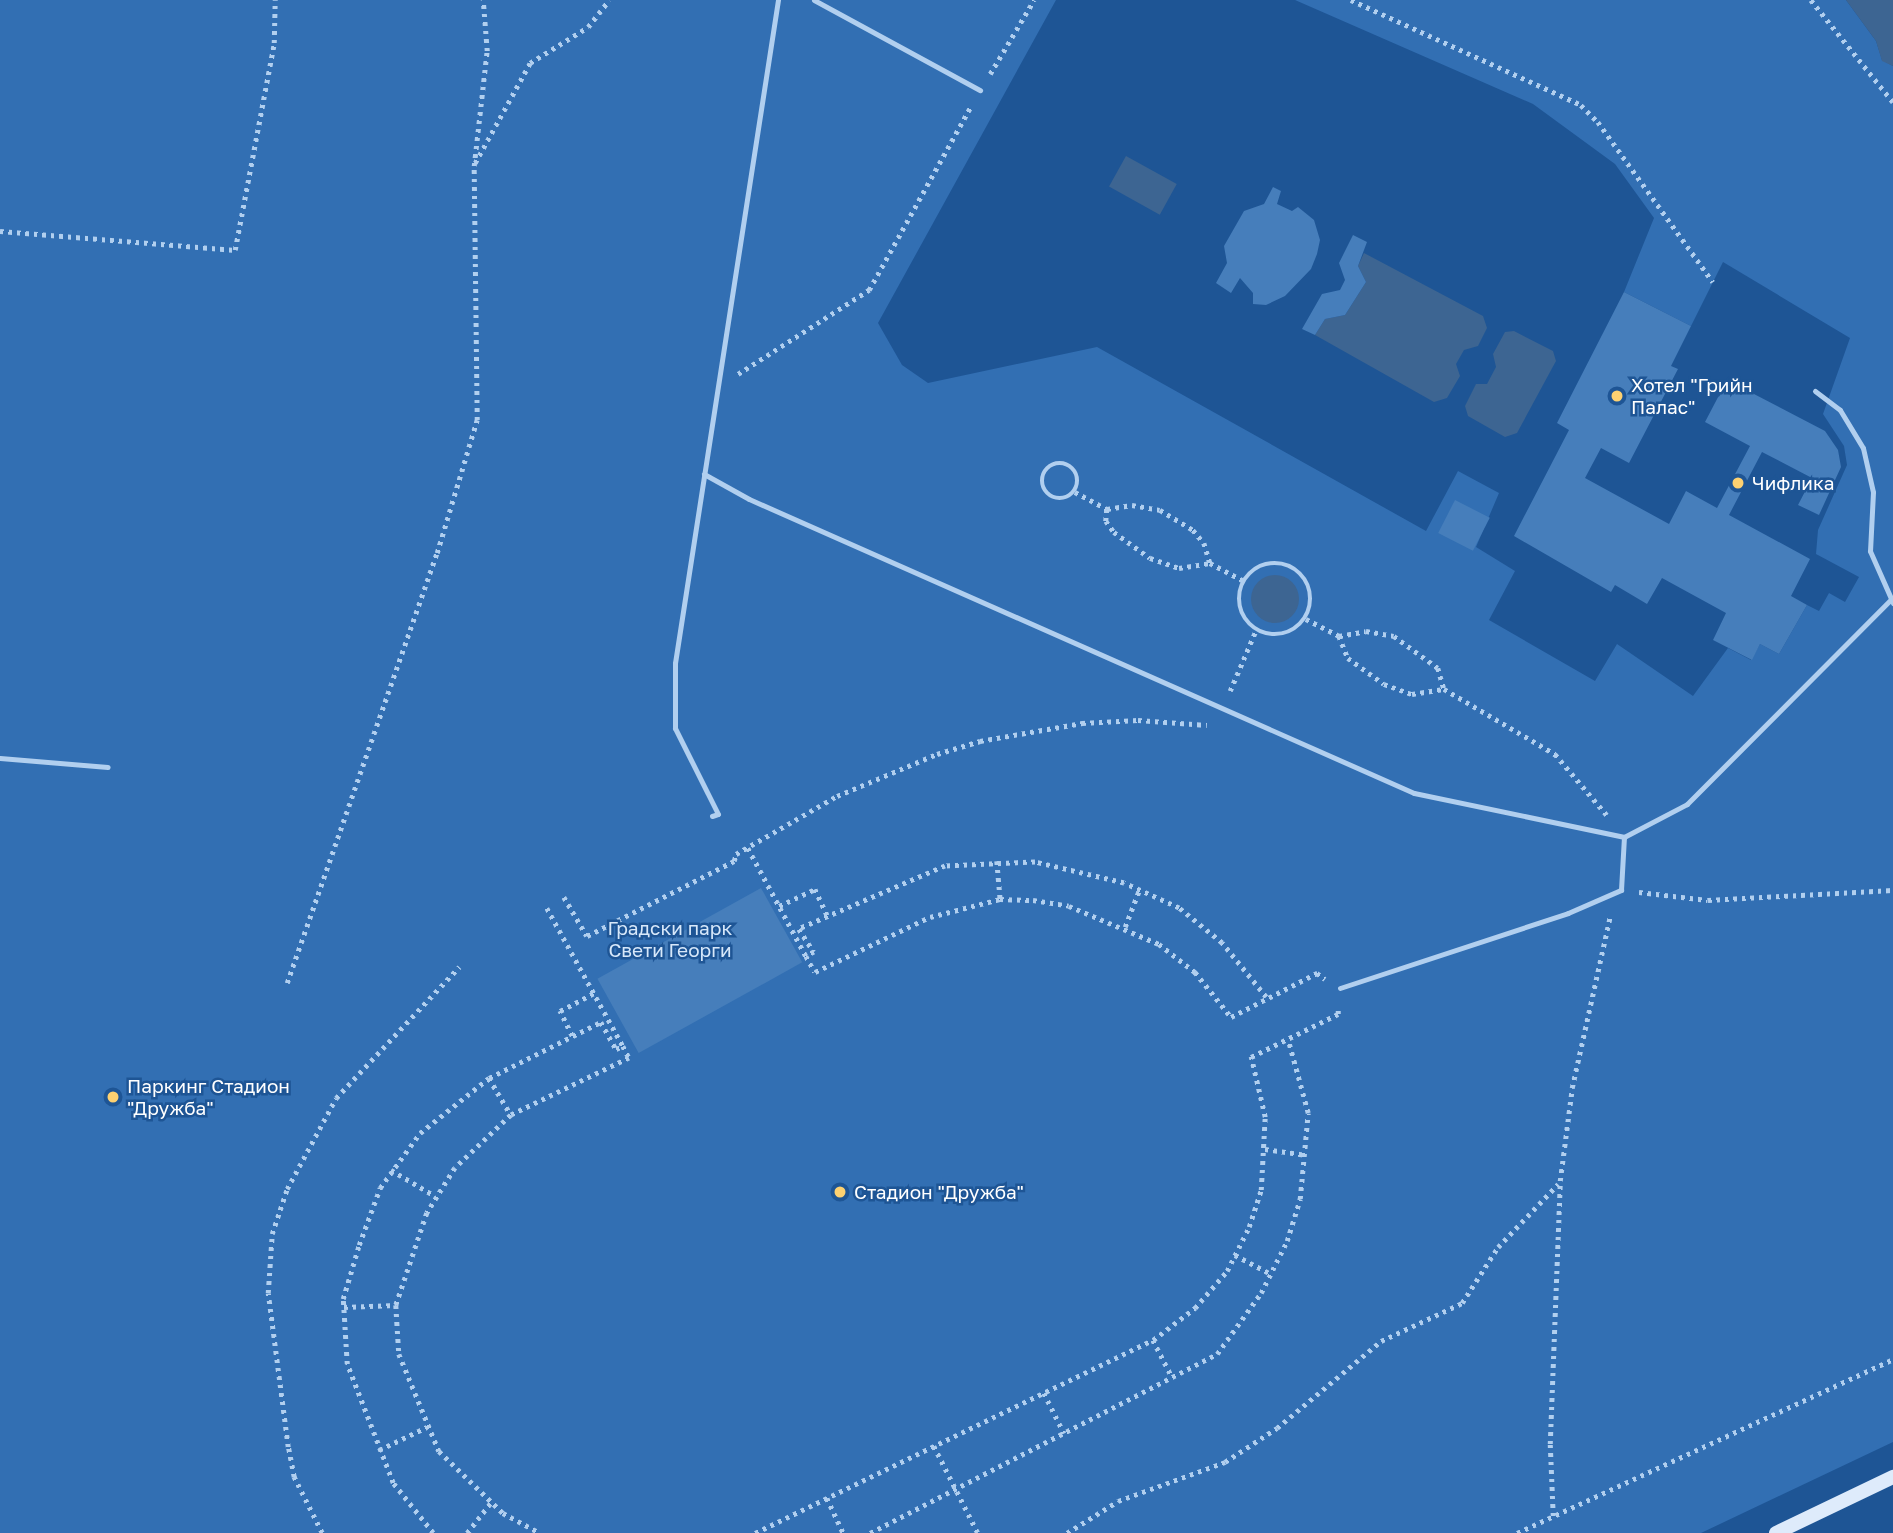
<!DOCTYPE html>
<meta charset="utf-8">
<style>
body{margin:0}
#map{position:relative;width:1893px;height:1533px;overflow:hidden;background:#1e5595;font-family:"Golos Text",sans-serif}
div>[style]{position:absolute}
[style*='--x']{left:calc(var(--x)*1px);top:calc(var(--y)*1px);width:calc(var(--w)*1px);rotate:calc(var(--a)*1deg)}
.green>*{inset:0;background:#326fb3}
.water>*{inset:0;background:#3d6592;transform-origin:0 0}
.round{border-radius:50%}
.building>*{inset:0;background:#467ebb;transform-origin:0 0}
.path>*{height:4.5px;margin-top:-2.25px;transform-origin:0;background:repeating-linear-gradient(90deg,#b1cfef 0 3.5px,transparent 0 8.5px)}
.path>.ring{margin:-2.25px;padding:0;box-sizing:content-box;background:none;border:4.5px solid #b1cfef;border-radius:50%}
.lane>*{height:5px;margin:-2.5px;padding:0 2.5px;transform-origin:2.5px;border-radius:2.5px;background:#b1cfef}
.secondary>*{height:14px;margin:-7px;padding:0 7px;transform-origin:7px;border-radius:7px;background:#deebfb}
.dots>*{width:19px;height:19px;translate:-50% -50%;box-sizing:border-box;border:4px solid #1e5595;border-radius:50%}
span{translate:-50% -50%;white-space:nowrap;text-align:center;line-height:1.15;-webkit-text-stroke:5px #1e5595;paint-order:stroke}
.poi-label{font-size:19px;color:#fff}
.left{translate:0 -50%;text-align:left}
.park-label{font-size:19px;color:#d7e8fa}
</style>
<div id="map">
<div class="green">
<div style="clip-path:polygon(0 0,1056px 0,878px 323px,902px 365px,928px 383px,1097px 347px,1426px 531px,1458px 471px,1499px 493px,1476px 547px,1515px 571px,1489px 620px,1595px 681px,1617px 644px,1693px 696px,1728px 648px,1751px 660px,1760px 644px,1779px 654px,1807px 605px,1819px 611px,1829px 593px,1845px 602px,1859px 577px,1816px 554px,1818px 530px,1847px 465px,1844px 446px,1823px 414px,1850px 338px,1723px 262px,1691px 326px,1624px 292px,1654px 218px,1615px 164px,1533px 104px,1295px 0,1846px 0,1876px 41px,1882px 60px,1893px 66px,1893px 1442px,1701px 1533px,0 1533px)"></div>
</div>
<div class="water">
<div style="clip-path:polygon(1846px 0,1893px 0,1893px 66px,1882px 61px,1876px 41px)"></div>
<div style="left:1126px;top:156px;width:58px;height:35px;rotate:29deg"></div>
<div style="clip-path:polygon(1364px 253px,1483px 316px,1487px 328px,1478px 346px,1464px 350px,1456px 364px,1460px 376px,1447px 398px,1434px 402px,1315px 335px,1325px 319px,1345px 315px,1366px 282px,1358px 266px)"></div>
<div style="clip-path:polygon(1514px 331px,1553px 351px,1556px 361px,1517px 433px,1505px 437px,1468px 416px,1465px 406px,1476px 384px,1487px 384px,1496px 367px,1493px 354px,1505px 332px)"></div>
<div class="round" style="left:1251px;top:575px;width:48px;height:48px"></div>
</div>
<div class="building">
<div style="clip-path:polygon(1273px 187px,1281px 191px,1277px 204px,1292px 211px,1298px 207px,1314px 220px,1320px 240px,1317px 254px,1311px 269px,1285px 296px,1266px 305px,1253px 304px,1253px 293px,1240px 278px,1231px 293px,1216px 283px,1227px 263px,1224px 246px,1244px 211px,1264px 204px)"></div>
<div style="clip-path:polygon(1353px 235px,1367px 242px,1358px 266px,1366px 282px,1345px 315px,1325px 319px,1315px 335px,1302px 329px,1322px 294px,1340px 290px,1345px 280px,1339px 263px)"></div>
<div style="clip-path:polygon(1624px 292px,1691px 326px,1671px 366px,1678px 369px,1629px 463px,1601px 448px,1585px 478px,1669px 524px,1686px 491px,1717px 508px,1750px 446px,1705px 422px,1727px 380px,1825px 431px,1838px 450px,1841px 467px,1819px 515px,1798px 505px,1812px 478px,1762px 452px,1729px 515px,1810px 559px,1791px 596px,1807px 605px,1779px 654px,1760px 644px,1752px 660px,1713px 640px,1726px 613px,1662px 578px,1647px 604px,1615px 585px,1611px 592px,1514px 536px,1569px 430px,1557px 423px)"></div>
<div style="left:1455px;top:500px;width:39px;height:37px;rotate:27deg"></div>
<div style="left:761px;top:888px;width:85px;height:187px;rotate:61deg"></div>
</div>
<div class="path">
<div style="--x:1351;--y:0;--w:253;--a:24.5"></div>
<div style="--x:1581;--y:105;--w:24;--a:45"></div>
<div style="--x:1598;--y:122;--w:197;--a:54.3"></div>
<div style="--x:1811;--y:0;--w:131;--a:51.2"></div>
<div style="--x:990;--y:74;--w:86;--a:-59.3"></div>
<div style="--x:475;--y:163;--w:114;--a:-61.2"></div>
<div style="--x:530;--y:63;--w:68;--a:-31.8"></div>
<div style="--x:588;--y:27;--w:34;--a:-52"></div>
<div style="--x:0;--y:231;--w:236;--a:4.6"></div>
<div style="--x:235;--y:250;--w:211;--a:-79.3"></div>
<div style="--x:274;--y:43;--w:43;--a:-88.7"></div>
<div style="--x:738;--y:374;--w:156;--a:-32.7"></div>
<div style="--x:869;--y:290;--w:210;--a:-61"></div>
<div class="ring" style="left:1042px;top:463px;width:31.5px;height:31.5px"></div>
<div style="--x:1075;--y:492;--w:36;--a:28"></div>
<div style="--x:1107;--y:509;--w:25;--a:-9"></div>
<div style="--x:1132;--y:505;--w:28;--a:10"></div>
<div style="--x:1160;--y:510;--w:39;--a:31"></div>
<div style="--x:1193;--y:530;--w:17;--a:50"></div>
<div style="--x:1204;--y:543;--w:21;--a:73"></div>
<div style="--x:1210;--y:563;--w:38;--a:28"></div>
<div style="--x:1107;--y:509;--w:12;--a:95"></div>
<div style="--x:1106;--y:521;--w:14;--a:54"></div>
<div style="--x:1114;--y:532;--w:44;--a:35.8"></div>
<div style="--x:1150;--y:558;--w:31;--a:19"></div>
<div style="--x:1179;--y:568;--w:31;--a:-9"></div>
<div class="ring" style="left:1239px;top:563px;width:67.5px;height:67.5px"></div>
<div style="--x:1306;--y:619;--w:37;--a:27"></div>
<div style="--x:1339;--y:636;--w:27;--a:-10"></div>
<div style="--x:1366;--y:631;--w:28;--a:10"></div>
<div style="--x:1394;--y:636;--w:54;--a:36"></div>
<div style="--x:1438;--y:668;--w:22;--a:74"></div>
<div style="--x:1339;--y:636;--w:24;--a:68"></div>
<div style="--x:1348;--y:658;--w:44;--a:35.8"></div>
<div style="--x:1384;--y:684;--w:30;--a:20"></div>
<div style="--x:1412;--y:694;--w:32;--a:-9"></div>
<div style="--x:1444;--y:689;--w:129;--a:30.4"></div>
<div style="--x:1555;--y:754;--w:80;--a:49.6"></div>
<div style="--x:1230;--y:691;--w:66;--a:-66.9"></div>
<div style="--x:748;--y:848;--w:123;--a:61.8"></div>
<div style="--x:997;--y:861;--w:38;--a:85"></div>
<div style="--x:1639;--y:892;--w:69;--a:6.6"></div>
<div style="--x:1708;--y:900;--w:185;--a:-3.1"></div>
<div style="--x:564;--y:897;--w:45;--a:59.5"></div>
<div style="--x:587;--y:936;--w:165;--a:-27"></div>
<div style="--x:734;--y:861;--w:7;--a:-74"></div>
<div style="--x:736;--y:854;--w:116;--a:-29.9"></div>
<div style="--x:837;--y:796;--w:108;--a:-22.8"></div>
<div style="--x:937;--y:754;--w:45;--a:-16.8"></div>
<div style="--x:980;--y:741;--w:104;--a:-10"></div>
<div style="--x:1082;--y:723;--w:56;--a:-3.1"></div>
<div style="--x:1138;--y:720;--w:69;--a:4.1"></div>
<div style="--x:779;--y:906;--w:40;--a:-25"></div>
<div style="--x:815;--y:889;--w:29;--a:65"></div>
<div style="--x:547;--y:908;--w:158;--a:61.2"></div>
<div style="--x:1125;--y:927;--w:40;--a:-69"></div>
<div style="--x:287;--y:983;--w:455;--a:-70.8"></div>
<div style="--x:437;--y:553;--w:139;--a:-73.3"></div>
<div style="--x:477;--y:420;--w:254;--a:-90.7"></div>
<div style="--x:474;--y:166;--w:116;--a:-83.6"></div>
<div style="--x:487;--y:51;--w:51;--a:-94.5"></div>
<div style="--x:1266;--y:997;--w:70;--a:-129.2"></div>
<div style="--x:1222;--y:943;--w:55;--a:-140.9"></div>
<div style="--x:1179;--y:908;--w:60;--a:-155.6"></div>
<div style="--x:1124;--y:883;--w:91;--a:-166.7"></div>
<div style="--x:1035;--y:862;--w:90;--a:177.5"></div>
<div style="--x:945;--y:866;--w:159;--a:156.7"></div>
<div style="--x:799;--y:929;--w:27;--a:57"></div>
<div style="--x:814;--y:952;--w:9;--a:153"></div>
<div style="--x:806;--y:956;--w:18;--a:61"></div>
<div style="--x:815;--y:972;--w:127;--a:-25.6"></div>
<div style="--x:930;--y:917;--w:72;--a:-14.4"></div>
<div style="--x:1000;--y:899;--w:33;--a:2"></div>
<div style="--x:1033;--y:900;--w:36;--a:9"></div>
<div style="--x:1069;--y:906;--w:98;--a:22.9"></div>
<div style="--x:1159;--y:944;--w:46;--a:37.9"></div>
<div style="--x:1195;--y:972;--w:58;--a:51.3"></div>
<div style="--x:1231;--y:1017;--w:97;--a:-27.1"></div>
<div style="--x:1317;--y:973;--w:10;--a:37"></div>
<div style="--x:572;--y:1036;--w:28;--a:-116"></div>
<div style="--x:560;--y:1011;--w:41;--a:-27.8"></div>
<div style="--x:489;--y:1078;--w:43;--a:59.3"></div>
<div style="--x:1265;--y:1149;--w:42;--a:8.1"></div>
<div style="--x:391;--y:1170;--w:51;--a:30.6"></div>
<div style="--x:1235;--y:1255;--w:41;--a:27.8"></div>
<div style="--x:344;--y:1307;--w:52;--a:-2.2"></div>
<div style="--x:1153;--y:1340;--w:42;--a:62.8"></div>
<div style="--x:1044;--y:1393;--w:45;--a:63.4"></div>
<div style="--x:934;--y:1446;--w:97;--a:63.2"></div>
<div style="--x:379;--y:1450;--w:53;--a:-25.6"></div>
<div style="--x:827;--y:1498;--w:38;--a:65"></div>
<div style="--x:1553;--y:1516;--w:72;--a:-92.4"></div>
<div style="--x:1550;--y:1444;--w:263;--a:-87.8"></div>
<div style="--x:1560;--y:1181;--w:94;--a:-82.6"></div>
<div style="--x:1572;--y:1088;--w:175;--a:-77.5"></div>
<div style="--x:322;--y:1533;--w:63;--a:-116.6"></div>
<div style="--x:294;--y:1477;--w:31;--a:-101"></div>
<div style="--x:288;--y:1447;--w:155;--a:-97.4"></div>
<div style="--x:268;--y:1293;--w:59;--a:-86.1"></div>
<div style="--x:272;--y:1234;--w:47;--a:-71.6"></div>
<div style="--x:287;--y:1189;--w:103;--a:-61.7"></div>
<div style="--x:336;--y:1098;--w:180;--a:-46.8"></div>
<div style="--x:433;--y:1533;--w:64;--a:-128.7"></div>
<div style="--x:393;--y:1483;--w:128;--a:-111.1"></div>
<div style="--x:347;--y:1364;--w:65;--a:-93.5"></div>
<div style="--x:343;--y:1299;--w:56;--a:-73.5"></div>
<div style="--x:359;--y:1245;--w:61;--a:-69.8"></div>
<div style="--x:380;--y:1188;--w:68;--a:-54"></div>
<div style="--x:420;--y:1133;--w:88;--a:-38.6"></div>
<div style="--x:489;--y:1078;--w:125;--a:-26.6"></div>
<div style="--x:601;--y:1022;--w:31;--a:61"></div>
<div style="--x:616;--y:1049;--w:8;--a:-23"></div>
<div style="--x:623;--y:1046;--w:13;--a:63"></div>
<div style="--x:629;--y:1058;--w:131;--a:154.2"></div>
<div style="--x:511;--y:1115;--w:77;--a:136.6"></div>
<div style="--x:455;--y:1168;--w:53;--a:121.9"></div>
<div style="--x:427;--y:1213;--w:97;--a:108.6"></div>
<div style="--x:396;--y:1305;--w:49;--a:86.5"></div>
<div style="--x:399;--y:1354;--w:105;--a:67.6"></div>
<div style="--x:439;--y:1451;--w:89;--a:44.1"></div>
<div style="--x:503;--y:1513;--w:42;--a:28.4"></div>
<div style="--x:467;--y:1533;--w:39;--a:-52"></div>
<div style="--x:755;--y:1533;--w:442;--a:-25.9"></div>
<div style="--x:1153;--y:1340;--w:53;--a:-37.3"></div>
<div style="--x:1195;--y:1308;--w:49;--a:-49.1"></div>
<div style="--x:1227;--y:1271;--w:49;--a:-63.4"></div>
<div style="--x:1249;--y:1227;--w:39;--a:-72"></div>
<div style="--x:1261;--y:1190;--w:73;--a:-86.9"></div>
<div style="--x:1265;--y:1117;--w:62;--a:-103.1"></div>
<div style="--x:1251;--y:1057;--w:97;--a:-26.3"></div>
<div style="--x:1338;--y:1014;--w:7;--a:-90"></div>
<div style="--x:870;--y:1533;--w:390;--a:-27.3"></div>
<div style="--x:1217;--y:1354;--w:75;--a:-54.2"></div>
<div style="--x:1261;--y:1293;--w:58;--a:-63.4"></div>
<div style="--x:1287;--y:1241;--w:44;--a:-72.8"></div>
<div style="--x:1300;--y:1199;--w:86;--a:-84.7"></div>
<div style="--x:1308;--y:1113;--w:76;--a:-105.3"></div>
<div style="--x:1067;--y:1533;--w:60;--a:-32.1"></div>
<div style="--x:1118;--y:1501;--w:114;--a:-20"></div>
<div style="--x:1225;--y:1462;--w:62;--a:-33.2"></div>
<div style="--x:1277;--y:1428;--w:136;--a:-39.9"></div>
<div style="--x:1381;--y:1341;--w:89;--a:-25.1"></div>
<div style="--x:1462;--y:1303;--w:67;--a:-57.3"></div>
<div style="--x:1498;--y:1247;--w:87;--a:-46.4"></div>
<div style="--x:1517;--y:1533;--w:414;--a:-24.8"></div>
</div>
<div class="lane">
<div style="--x:814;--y:0;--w:189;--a:28.5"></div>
<div style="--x:1815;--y:391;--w:31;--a:37"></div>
<div style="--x:1840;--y:410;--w:44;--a:58.8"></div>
<div style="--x:1863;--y:448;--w:45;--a:77.2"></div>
<div style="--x:1873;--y:492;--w:59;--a:92.9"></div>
<div style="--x:1870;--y:551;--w:57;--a:66.1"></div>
<div style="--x:704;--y:474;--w:51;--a:29.1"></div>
<div style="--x:749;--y:499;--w:727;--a:23.85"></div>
<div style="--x:1414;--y:793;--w:215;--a:11.8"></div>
<div style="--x:1624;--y:837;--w:71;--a:-27.6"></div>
<div style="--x:1687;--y:804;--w:289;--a:-45.1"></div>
<div style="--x:0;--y:758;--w:108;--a:4.8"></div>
<div style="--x:712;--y:816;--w:6;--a:-18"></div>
<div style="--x:718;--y:814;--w:96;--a:-116.6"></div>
<div style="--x:675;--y:728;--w:65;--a:-90"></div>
<div style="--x:675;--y:663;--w:671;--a:-81.17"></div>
<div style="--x:1340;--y:988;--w:240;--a:-18.2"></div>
<div style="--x:1568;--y:913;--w:58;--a:-23.5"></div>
<div style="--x:1621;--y:890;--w:53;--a:-86.8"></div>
</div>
<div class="secondary">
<div style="--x:1776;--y:1533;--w:130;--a:-25.6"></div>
</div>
<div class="dots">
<div style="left:1617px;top:396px;background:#fdd171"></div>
<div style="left:1738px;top:483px;background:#fdd171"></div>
<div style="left:113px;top:1097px;background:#fdd171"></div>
<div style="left:840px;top:1192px;background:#fdd171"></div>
</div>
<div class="poi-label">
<span class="left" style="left:1631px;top:396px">Хотел "Грийн<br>Палас"</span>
<span class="left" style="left:1752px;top:483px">Чифлика</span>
<span class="left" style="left:127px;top:1097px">Паркинг Стадион<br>"Дружба"</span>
<span class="left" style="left:854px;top:1192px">Стадион "Дружба"</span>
</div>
<div class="park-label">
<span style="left:670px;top:939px">Градски парк<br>Свети Георги</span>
</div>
</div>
